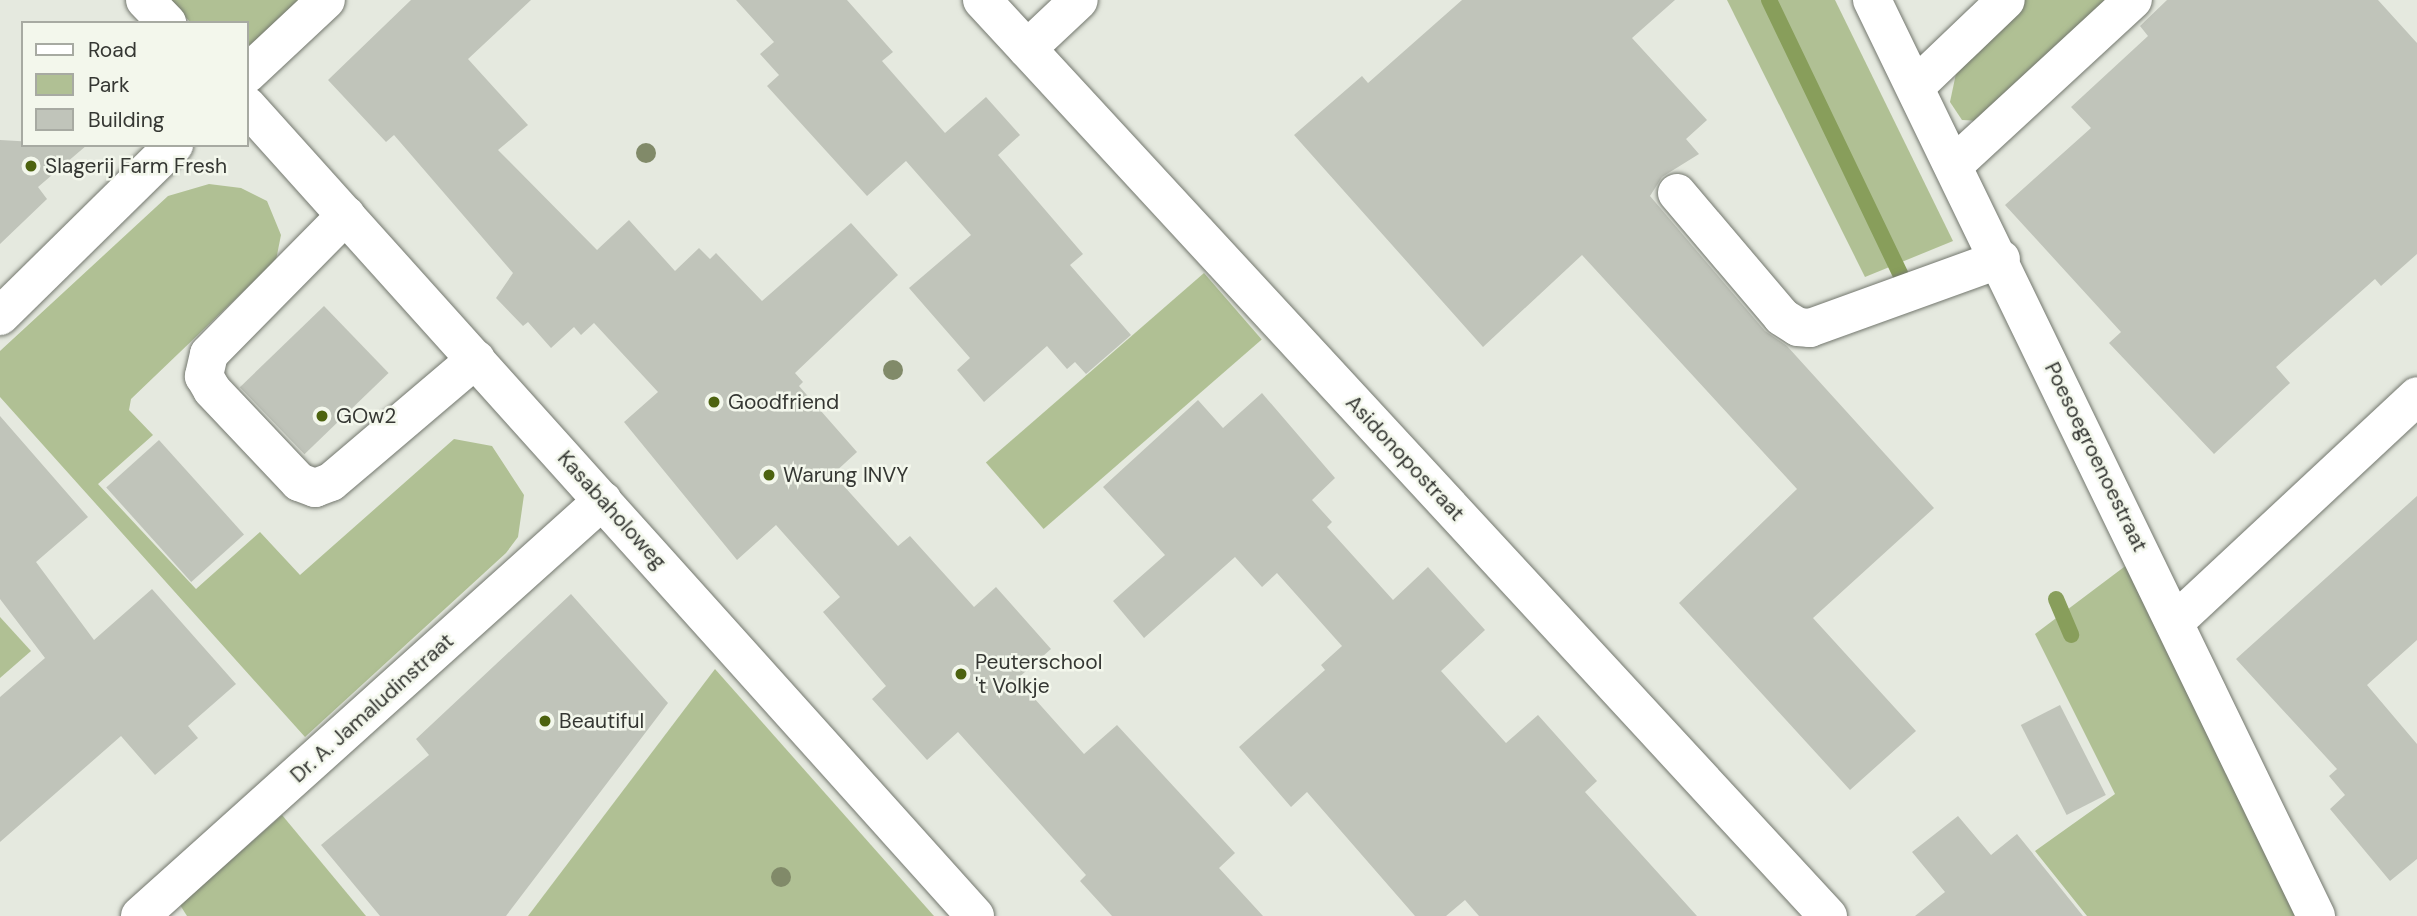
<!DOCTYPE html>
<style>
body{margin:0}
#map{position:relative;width:2417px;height:916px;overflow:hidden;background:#e5e9df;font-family:"DM Sans",sans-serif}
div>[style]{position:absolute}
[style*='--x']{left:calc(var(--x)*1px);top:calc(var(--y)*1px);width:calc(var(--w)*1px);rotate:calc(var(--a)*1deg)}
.green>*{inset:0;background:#b0c094;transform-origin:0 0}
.stream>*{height:16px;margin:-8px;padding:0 8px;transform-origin:8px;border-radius:8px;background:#889e5b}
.building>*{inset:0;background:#c0c4ba;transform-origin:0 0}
.roads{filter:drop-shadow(0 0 2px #73776e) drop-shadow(0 0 2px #73776e)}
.minor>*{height:38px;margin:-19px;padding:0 19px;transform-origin:19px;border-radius:19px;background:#fff}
.trees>*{width:20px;height:20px;margin:-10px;border-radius:50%;background:#818a69}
.dots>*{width:19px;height:19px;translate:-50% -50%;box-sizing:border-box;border:4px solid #f3f7ec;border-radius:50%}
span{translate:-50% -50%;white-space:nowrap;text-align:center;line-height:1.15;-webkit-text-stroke:5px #f3f7ec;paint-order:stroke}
.poi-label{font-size:21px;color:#353733}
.left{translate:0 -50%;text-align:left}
.street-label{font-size:21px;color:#353733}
.legend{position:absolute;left:21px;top:21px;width:228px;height:126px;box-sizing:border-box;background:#f3f7ec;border:2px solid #a7aaa2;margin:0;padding:9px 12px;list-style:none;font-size:21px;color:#353733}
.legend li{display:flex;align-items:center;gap:14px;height:35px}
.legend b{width:35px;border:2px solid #a7aaa2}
</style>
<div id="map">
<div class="green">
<div style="clip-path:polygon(170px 0,306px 0,247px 47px,247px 23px,191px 23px)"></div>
<div style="clip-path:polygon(1727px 0,1835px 0,1953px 241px,1865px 277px)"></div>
<div style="clip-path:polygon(2021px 0,2113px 0,1982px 121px,1962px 120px,1950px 102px,1958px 64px)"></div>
<div style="clip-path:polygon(209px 184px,241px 188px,267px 201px,281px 235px,276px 260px,131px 399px,129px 410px,153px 435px,98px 484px,196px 589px,260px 532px,300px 575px,454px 439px,492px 446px,524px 495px,518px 537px,506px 553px,305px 737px,0 397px,0 351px,168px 196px)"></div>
<div style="left:1204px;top:273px;width:88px;height:289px;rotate:49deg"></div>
<div style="clip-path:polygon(2128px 564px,2296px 916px,2087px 916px,2035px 851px,2115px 794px,2035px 634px)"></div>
<div style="clip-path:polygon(0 617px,31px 651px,0 678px)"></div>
<div style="clip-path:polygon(715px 669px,934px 916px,528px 916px)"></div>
<div style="clip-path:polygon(282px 815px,366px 916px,187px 916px,180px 905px)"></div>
</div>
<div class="stream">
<div style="--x:1769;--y:0;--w:305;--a:64.4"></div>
<div style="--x:2056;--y:599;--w:39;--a:67"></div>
</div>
<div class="building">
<div style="clip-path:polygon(411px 0,531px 0,468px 59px,528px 125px,498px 150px,597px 250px,629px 220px,675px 271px,699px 248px,710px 259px,716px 253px,762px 301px,851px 223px,898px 275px,795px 373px,803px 382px,799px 386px,857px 452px,833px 474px,898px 546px,910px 536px,974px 607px,996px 587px,1051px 649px,1017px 679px,1084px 754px,1117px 725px,1235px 853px,1219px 868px,1263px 916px,1112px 916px,1080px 881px,1086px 875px,958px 732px,927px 760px,872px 699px,886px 686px,823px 612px,840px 597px,776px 525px,737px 560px,624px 422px,658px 392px,594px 323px,581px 335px,574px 327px,551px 348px,528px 322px,523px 326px,496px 298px,513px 273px,394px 135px,386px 142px,328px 80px)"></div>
<div style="clip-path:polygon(736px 0,847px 0,893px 52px,882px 61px,945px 133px,986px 97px,1020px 135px,998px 155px,1083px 254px,1070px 265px,1131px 335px,1086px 374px,1075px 362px,1067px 369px,1047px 346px,984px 402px,957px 370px,970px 358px,909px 288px,971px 235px,906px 161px,867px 196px,767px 86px,779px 75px,760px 54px,774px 42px)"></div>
<div style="clip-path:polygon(1462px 0,1675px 0,1632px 38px,1707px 120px,1686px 139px,1699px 154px,1662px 177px,1650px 196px,1765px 331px,1787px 346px,1934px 508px,1813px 618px,1916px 731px,1850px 790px,1679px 603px,1797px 489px,1582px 255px,1483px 347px,1294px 135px,1362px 76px,1368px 83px)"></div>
<div style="clip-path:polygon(2167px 0,2378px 0,2417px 43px,2417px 254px,2381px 286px,2375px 279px,2276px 367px,2290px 383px,2214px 454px,2109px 343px,2121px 332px,2005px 205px,2091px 128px,2071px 107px,2148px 36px,2140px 26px)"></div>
<div style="clip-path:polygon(0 140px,87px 145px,38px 187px,47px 199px,0 244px)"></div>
<div style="left:324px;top:306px;width:93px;height:117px;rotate:46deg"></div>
<div style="clip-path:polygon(1262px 393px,1335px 478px,1312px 500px,1332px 522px,1327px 527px,1393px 600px,1428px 567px,1485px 630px,1441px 671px,1506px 743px,1538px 715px,1597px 781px,1585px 792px,1697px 916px,1479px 916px,1465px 900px,1446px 916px,1415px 916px,1307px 792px,1291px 807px,1239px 747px,1325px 670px,1321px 665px,1342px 646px,1277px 573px,1262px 587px,1235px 557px,1144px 638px,1113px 601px,1165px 555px,1103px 487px,1198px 400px,1223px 428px)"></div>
<div style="clip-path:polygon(0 416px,88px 517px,36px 562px,94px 640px,152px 589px,236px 684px,188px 726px,198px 738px,155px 775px,121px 736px,0 842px,0 697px,45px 658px,0 599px)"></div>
<div style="left:159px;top:440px;width:127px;height:71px;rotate:48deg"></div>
<div style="clip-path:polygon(2417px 496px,2417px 640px,2367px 685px,2417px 744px,2417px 859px,2390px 881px,2330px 809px,2345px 795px,2329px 776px,2337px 769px,2236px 659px)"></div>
<div style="clip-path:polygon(571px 594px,668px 703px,506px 916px,380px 916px,321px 845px,429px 755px,416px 739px)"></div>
<div style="left:2060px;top:705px;width:101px;height:44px;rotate:63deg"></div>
<div style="clip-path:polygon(1958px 816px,1991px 855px,2017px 834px,2083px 916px,1915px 916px,1945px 892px,1912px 852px)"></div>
</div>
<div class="roads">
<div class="minor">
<div style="--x:145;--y:0;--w:32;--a:46"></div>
<div style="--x:982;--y:0;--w:1247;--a:47.28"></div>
<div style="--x:1872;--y:0;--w:1018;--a:64.14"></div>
<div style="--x:1027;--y:49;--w:71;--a:-43.3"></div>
<div style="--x:247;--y:74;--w:108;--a:-43.1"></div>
<div style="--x:1916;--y:86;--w:124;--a:-43.7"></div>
<div style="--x:247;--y:106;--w:1089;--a:48.05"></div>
<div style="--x:1955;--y:164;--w:242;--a:-42.7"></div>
<div style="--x:1677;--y:193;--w:162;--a:49.7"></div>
<div style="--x:1782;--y:317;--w:19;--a:32"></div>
<div style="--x:1798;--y:327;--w:12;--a:5"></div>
<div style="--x:1810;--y:328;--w:203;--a:-19.9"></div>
<div style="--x:346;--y:215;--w:195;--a:134.6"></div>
<div style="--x:209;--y:354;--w:23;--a:103"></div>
<div style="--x:204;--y:376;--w:16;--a:60"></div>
<div style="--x:212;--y:390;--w:127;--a:46.6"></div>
<div style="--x:299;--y:482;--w:17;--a:21"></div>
<div style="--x:315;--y:488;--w:17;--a:-21"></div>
<div style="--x:331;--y:482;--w:190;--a:-40.3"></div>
<div style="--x:0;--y:316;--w:244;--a:-44.5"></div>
<div style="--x:2175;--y:622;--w:331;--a:-43"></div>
<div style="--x:140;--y:916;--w:622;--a:-41.94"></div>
</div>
</div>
<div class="trees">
<div style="left:646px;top:153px"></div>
<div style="left:893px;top:370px"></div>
<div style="left:781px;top:877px"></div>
</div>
<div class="dots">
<div style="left:31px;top:166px;background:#4d630f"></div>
<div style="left:714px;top:402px;background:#4d630f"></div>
<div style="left:322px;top:416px;background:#4d630f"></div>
<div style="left:769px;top:475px;background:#4d630f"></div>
<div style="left:961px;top:674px;background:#4d630f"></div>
<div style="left:545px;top:721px;background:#4d630f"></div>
</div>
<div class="poi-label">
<span class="left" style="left:45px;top:166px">Slagerij Farm Fresh</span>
<span class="left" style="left:728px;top:402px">Goodfriend</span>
<span class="left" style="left:336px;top:416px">GOw2</span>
<span class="left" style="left:783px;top:475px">Warung INVY</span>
<span class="left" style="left:975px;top:674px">Peuterschool<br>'t Volkje</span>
<span class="left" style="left:559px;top:721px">Beautiful</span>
</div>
<div class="street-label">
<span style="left:2096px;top:457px;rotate:64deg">Poesoegroenoestraat</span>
<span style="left:1405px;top:458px;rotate:47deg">Asidonopostraat</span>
<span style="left:612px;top:510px;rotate:48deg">Kasabaholoweg</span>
<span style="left:372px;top:708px;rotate:-42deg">Dr. A. Jamaludinstraat</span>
</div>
<ul class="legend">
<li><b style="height:9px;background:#fff"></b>Road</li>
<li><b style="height:19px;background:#b0c094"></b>Park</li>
<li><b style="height:19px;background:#c0c4ba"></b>Building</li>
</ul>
</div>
